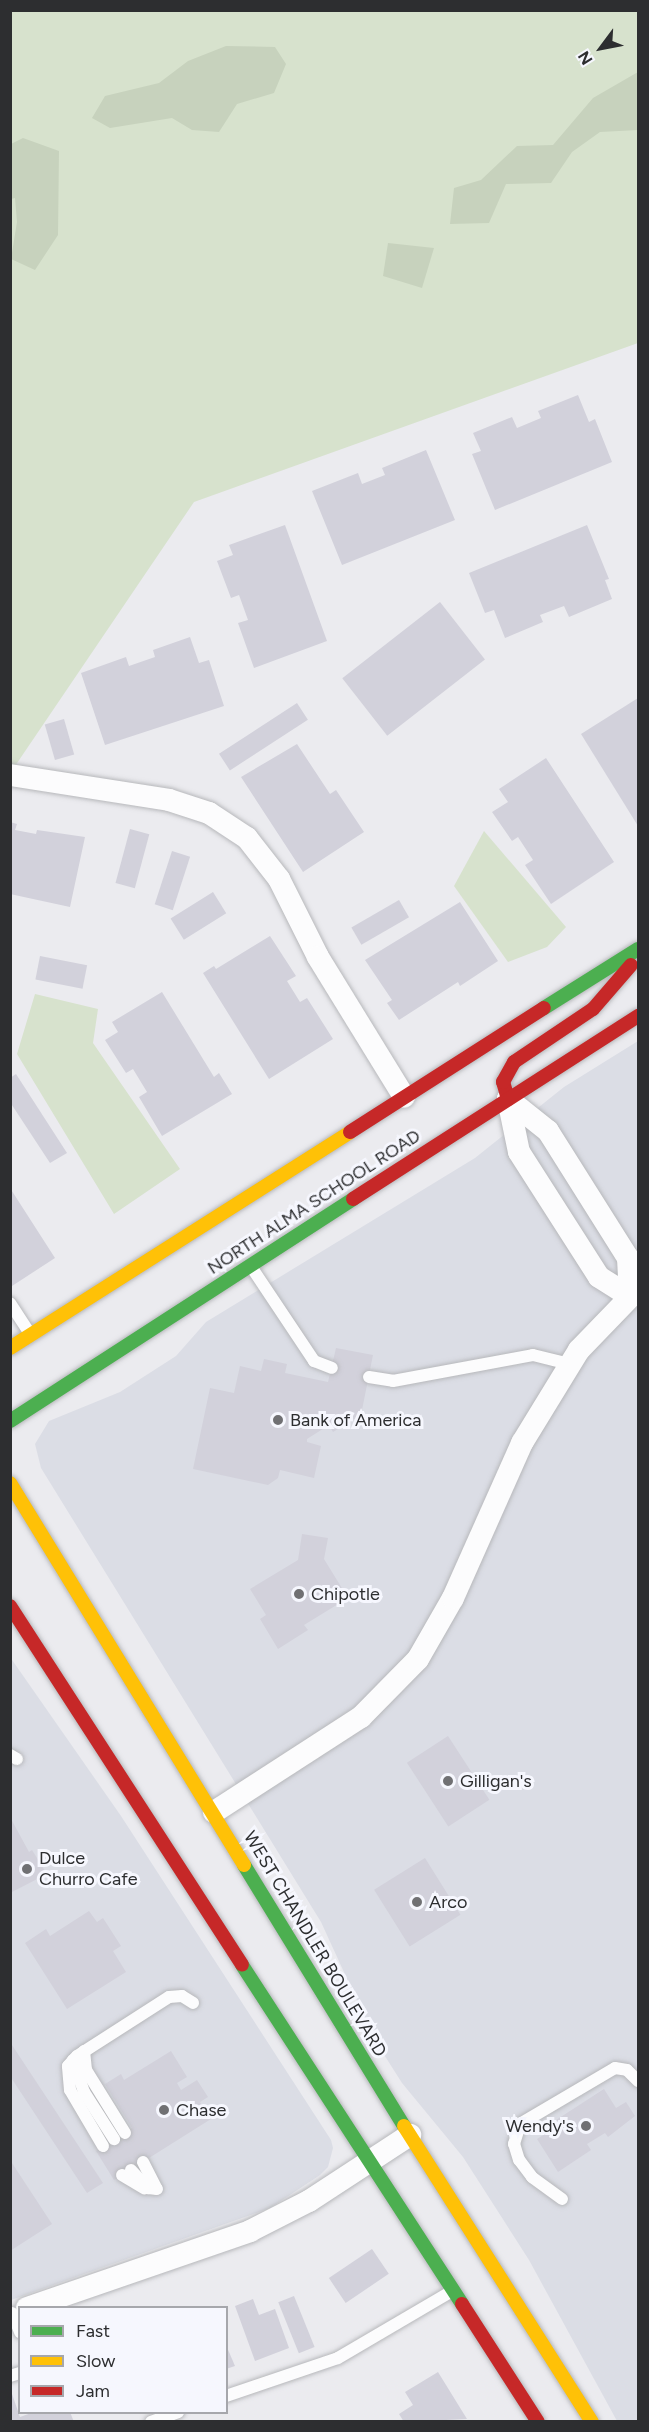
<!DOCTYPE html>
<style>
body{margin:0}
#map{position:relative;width:649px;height:2432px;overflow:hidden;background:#ebebef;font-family:Figtree,sans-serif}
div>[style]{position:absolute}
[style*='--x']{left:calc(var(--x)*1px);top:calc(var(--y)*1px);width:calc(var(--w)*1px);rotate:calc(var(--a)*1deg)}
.built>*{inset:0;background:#dbdde5}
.green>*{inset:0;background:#d7e2cd}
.forest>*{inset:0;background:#c7d2bd}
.building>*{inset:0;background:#d2d1db;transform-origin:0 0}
.roads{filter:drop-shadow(0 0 2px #b7b8bb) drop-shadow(0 0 2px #b7b8bb)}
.lane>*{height:12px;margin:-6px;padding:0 6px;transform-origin:6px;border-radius:6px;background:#fcfcfd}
.street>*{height:22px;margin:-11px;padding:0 11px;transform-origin:11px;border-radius:11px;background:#fcfcfd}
.fast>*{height:14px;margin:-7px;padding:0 7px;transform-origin:7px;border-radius:7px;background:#4caf50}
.slow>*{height:14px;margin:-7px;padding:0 7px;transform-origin:7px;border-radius:7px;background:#ffc107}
.jam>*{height:14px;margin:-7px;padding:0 7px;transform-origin:7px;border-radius:7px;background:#c62828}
.dots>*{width:16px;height:16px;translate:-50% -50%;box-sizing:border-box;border:3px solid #f6f7fe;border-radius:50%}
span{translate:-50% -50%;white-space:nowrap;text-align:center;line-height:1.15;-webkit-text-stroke:6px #f6f7fe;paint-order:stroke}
.street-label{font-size:18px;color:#2d2e30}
.poi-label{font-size:18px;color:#2d2e30}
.left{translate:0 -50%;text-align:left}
.right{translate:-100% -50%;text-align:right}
.frame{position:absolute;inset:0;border:12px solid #2d2e30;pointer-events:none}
.legend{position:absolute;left:18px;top:2306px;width:210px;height:108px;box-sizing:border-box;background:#f6f7fe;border:2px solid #a6a7ac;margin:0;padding:8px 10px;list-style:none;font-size:18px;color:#2d2e30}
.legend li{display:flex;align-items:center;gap:12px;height:30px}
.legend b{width:30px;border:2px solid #a6a7ac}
.north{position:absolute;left:571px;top:18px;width:60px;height:60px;-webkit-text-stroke:4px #f6f7fe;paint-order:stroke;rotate:238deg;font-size:16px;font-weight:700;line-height:24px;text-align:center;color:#2d2e30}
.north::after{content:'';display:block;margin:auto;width:21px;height:27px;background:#2d2e30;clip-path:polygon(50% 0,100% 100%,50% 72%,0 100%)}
</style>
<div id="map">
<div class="built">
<div style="clip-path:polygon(638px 1041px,638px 2421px,617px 2421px,529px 2260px,463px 2157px,402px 2083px,376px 2042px,321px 1922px,41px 1468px,35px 1444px,49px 1421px,120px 1392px,176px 1356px,206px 1322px,475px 1158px,564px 1087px)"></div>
<div style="clip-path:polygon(10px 1657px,121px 1816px,331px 2140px,333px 2148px,328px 2167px,320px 2175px,270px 2208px,11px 2300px)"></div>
</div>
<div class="green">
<div style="clip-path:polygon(11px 11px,638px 11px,638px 343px,194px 502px,11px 772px)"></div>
<div style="clip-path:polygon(484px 831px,566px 927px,547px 947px,508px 962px,454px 886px)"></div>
<div style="clip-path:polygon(35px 994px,98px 1009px,93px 1043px,180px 1169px,114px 1214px,17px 1054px)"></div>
</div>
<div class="forest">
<div style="clip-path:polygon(226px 46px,275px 47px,286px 64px,274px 93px,237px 104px,219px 132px,192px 130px,172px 118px,110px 128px,92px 118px,105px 96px,159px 83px,188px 61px)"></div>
<div style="clip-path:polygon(638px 72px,638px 130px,600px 132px,572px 152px,551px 183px,506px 184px,489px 223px,450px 224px,454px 188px,481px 180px,517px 146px,553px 145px,593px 98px)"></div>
<div style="clip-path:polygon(23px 138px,59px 151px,58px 235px,35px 270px,11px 259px,17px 222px,15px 198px,11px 199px,11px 144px)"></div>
<div style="clip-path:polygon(388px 243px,434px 248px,422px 288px,383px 276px)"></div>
</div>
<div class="building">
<div style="clip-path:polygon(578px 395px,589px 422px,595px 419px,612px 462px,495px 510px,472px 454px,481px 451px,473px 433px,512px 417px,517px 428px,541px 418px,538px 411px)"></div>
<div style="clip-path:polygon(426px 450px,455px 520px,342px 565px,312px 491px,358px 473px,362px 484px,385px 475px,382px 468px)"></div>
<div style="clip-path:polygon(285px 525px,327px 641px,254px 668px,238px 623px,248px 620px,239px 595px,231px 598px,217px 561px,233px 555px,229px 545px)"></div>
<div style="clip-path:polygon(587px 525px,609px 579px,605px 580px,612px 599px,569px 617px,564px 606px,540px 615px,543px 622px,505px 638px,494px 610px,485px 613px,469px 573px)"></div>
<div style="left:440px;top:602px;width:73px;height:124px;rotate:52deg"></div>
<div style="clip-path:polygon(190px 637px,199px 663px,209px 660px,224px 706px,105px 745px,81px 673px,126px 657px,129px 666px,155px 657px,153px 650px)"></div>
<div style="clip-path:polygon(638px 698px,638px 826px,581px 734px)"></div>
<div style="left:297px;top:703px;width:20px;height:93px;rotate:57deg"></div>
<div style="left:64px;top:719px;width:37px;height:20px;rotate:74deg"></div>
<div style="clip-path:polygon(297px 744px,330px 794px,336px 790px,364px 832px,303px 872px,241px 777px)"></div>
<div style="clip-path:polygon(546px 758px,614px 862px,551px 904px,525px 865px,533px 860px,518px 837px,512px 841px,492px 812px,508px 802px,499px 789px)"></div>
<div style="clip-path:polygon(10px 822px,17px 824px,15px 830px,36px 834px,37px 830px,85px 837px,70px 907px,10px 894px)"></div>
<div style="left:130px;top:829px;width:20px;height:56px;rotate:15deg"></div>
<div style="left:172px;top:851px;width:19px;height:56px;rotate:18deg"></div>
<div style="left:213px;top:892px;width:25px;height:50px;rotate:58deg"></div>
<div style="left:399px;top:900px;width:20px;height:55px;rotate:60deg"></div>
<div style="clip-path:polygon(460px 902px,498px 961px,460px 986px,458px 982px,399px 1020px,387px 1003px,392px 1000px,365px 960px)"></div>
<div style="clip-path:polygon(270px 936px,296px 976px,287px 981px,300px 1002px,307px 998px,333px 1039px,269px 1079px,203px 973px,214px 966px,216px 969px)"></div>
<div style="left:40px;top:956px;width:48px;height:24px;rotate:11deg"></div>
<div style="clip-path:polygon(162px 992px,214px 1077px,219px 1073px,232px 1094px,162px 1136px,139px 1097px,147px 1092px,133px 1069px,126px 1073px,105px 1040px,118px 1032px,112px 1022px)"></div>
<div style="clip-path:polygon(16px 1074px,67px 1153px,50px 1163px,10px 1102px,10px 1078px)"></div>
<div style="clip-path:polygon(10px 1188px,55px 1258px,12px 1286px,10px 1283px)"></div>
<div style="clip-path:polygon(336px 1348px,373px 1355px,361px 1415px,333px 1432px,329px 1425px,307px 1439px,307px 1442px,321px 1446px,314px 1478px,280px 1470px,278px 1478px,268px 1485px,193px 1469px,210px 1388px,234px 1393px,240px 1366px,261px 1371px,264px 1359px,287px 1364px,285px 1373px,328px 1382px)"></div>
<div style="clip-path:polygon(302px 1534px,328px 1538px,324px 1559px,348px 1598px,304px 1625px,308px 1630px,278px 1649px,260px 1619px,266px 1615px,250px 1589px,298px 1560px)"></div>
<div style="left:448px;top:1736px;width:76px;height:49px;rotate:57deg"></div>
<div style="clip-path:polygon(10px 1817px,29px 1852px,32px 1850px,47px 1874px,10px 1893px)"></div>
<div style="left:425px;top:1858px;width:67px;height:60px;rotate:58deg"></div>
<div style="clip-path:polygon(89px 1911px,97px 1922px,103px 1918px,121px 1946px,113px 1951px,126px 1972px,67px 2009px,25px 1943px,46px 1929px,50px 1936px)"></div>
<div style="clip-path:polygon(10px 2042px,103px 2183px,87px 2193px,10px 2076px)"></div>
<div style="clip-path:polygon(171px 2051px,187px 2077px,177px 2083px,181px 2090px,197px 2080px,208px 2097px,200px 2102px,211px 2119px,114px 2180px,96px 2151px,132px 2128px,105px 2084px,121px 2074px,124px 2080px)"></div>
<div style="clip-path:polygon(604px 2089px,616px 2108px,626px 2102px,635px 2116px,608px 2137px,605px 2133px,587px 2144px,591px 2150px,558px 2172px,537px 2139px,559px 2125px,556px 2120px)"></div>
<div style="clip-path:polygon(10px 2160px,52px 2224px,10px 2251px)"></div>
<div style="left:372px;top:2249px;width:30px;height:52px;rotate:56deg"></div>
<div style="left:294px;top:2296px;width:55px;height:17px;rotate:68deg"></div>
<div style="clip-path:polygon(253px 2299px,259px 2315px,275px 2309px,289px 2348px,255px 2361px,235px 2306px)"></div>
<div style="clip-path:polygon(226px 2345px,235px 2366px,226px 2369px)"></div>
<div style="clip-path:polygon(438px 2372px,467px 2419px,404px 2422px,399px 2414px,413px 2405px,405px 2392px)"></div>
<div style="clip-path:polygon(11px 2391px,20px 2417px,34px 2412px,70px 2412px,74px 2422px,10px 2422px)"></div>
</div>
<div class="roads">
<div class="lane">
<div style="--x:252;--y:1268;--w:112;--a:56.3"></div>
<div style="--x:314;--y:1361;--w:19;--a:21"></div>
<div style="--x:10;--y:1303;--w:37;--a:57"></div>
<div style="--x:369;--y:1377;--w:24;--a:9"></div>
<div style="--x:393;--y:1381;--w:142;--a:-10.5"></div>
<div style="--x:533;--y:1355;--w:38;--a:14"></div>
<div style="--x:10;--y:1755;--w:8;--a:30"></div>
<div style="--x:84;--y:2051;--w:19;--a:84"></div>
<div style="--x:86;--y:2070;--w:74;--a:58.2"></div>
<div style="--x:73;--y:2060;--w:34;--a:71"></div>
<div style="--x:84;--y:2092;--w:56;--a:57.4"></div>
<div style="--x:103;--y:2146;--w:65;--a:-120.5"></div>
<div style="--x:70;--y:2090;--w:24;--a:-95"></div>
<div style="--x:68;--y:2066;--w:13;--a:-48"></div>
<div style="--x:77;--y:2056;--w:109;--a:-32.7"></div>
<div style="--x:169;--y:1997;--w:13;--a:-4"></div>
<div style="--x:182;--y:1996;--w:13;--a:32"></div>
<div style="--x:143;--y:2162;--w:30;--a:63"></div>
<div style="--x:131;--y:2170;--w:25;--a:47"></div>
<div style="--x:148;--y:2188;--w:9;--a:6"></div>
<div style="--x:122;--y:2175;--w:26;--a:31"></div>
<div style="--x:562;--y:2199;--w:37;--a:-144"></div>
<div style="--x:532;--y:2177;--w:21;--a:-127"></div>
<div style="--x:519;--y:2160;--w:17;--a:-107"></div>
<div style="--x:514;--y:2144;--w:21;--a:-73"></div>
<div style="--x:520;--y:2124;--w:110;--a:-30.5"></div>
<div style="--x:615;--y:2068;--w:12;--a:9"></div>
<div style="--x:627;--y:2070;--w:16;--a:45"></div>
<div style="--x:12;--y:2313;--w:21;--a:67"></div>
<div style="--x:10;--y:2376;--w:10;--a:-17"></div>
<div style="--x:226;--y:2396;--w:118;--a:-18.7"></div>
<div style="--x:338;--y:2358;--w:132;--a:-30.4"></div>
<div style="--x:151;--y:2422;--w:29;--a:-20"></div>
</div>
<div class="street">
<div style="--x:10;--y:775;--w:161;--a:8.9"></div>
<div style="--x:169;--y:800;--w:42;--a:18"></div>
<div style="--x:209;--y:813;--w:45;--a:33.3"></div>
<div style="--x:247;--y:838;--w:52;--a:52"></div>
<div style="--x:279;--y:879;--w:87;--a:63.4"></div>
<div style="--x:318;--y:957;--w:164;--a:58.4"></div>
<div style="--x:508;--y:1099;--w:51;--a:38.7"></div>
<div style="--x:548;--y:1131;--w:150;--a:57.8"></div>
<div style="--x:628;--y:1258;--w:38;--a:87"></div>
<div style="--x:508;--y:1099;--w:54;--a:78.3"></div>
<div style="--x:519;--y:1152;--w:148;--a:57.4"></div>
<div style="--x:599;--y:1277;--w:36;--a:32"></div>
<div style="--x:214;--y:1812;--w:175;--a:-32.9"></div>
<div style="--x:361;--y:1717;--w:81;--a:-45.5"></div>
<div style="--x:418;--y:1659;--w:70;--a:-60.2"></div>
<div style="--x:453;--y:1598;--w:170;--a:-66"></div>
<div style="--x:522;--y:1443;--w:109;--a:-58.5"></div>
<div style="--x:579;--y:1350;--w:85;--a:-46"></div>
<div style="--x:27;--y:2308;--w:236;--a:-19"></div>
<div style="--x:250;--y:2231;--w:66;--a:-27"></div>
<div style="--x:309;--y:2201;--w:121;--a:-33.2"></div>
</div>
<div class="fast">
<div style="--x:544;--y:1008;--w:111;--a:-32.1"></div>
<div style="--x:10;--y:1421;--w:409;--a:-32.9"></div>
<div style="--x:244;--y:1865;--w:306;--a:58.5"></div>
<div style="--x:242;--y:1965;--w:404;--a:57"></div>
</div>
<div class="slow">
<div style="--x:10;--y:1348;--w:403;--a:-32.4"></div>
<div style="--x:10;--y:1483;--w:448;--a:58.5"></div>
<div style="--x:404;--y:2126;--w:351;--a:57.6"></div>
</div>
<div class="jam">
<div style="--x:508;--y:1099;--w:18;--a:-106"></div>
<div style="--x:503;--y:1082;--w:23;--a:-61"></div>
<div style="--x:514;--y:1062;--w:95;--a:-33.9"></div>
<div style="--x:593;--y:1009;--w:58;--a:-49.2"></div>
<div style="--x:350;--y:1132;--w:230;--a:-32.6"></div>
<div style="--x:353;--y:1199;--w:339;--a:-32.7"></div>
<div style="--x:10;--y:1606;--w:427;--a:57.1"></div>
<div style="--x:462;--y:2304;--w:140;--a:57.2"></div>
</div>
</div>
<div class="dots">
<div style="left:278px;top:1420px;background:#707073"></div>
<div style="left:299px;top:1594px;background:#707073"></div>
<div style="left:448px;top:1781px;background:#707073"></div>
<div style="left:27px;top:1869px;background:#707073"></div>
<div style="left:417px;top:1902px;background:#707073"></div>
<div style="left:164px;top:2110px;background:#707073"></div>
<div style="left:586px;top:2126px;background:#707073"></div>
</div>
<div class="street-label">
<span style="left:314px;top:1202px;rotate:-33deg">NORTH ALMA SCHOOL ROAD</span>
<span style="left:315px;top:1944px;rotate:59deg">WEST CHANDLER BOULEVARD</span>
</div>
<div class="poi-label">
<span class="left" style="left:290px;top:1420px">Bank of America</span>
<span class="left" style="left:311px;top:1594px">Chipotle</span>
<span class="left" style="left:460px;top:1781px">Gilligan's</span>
<span class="left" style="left:39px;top:1869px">Dulce<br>Churro Cafe</span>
<span class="left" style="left:429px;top:1902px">Arco</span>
<span class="left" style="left:176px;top:2110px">Chase</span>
<span class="right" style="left:574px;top:2126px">Wendy's</span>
</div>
<div class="frame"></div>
<ul class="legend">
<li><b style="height:8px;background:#4caf50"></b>Fast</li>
<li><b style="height:8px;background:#ffc107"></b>Slow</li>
<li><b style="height:8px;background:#c62828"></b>Jam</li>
</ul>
<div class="north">N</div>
</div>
